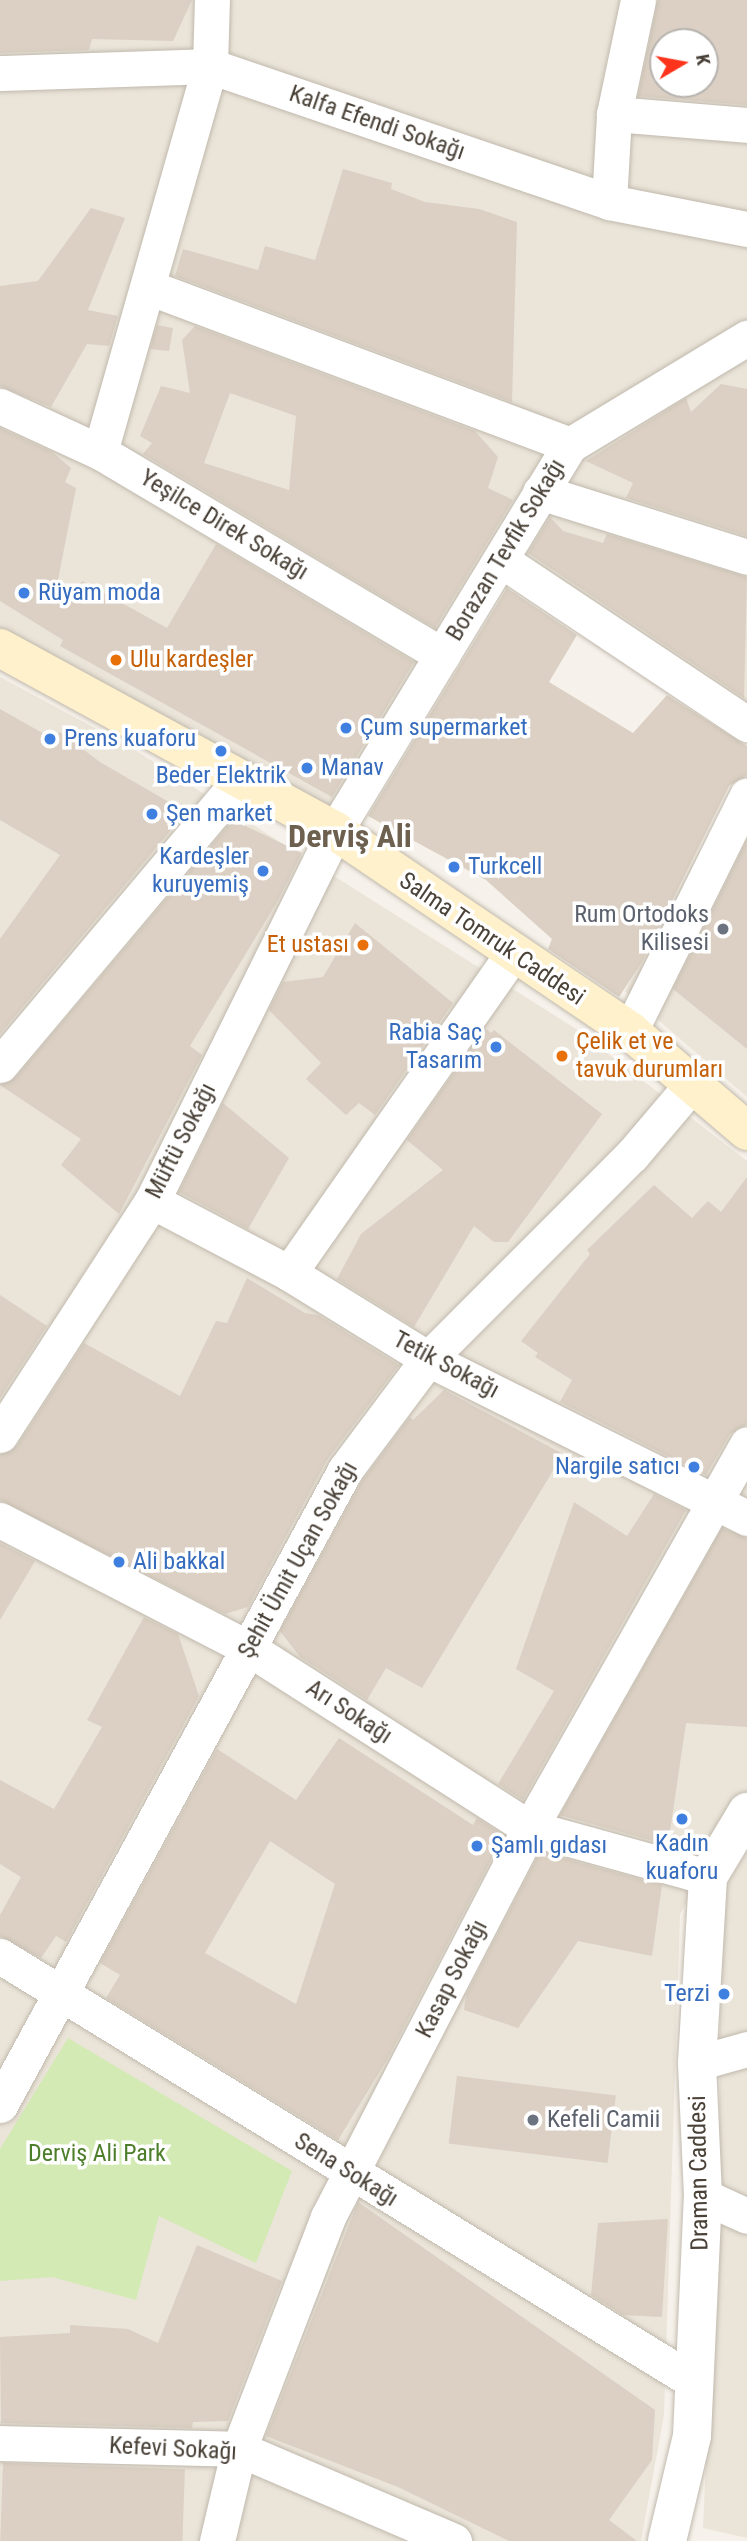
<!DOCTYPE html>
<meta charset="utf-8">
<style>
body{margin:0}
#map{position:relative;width:747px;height:2541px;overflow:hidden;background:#f6f2eb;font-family:"Roboto Condensed",sans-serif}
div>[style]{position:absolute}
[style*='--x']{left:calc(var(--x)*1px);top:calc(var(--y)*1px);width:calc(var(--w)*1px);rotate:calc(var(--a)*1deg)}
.residential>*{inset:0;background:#eae4d9}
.green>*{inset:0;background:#d3eab4}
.building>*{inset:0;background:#dbd0c3;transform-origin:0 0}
.roads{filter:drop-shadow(0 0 2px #c1b9ad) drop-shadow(0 0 2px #c1b9ad)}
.minor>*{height:35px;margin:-17.5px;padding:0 17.5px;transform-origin:17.5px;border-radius:17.5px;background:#fff}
.tertiary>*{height:38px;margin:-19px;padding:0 19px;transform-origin:19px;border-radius:19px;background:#fff}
.secondary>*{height:38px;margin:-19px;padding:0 19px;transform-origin:19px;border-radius:19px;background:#fff1cb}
.dots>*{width:19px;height:19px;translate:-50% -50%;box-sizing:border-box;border:4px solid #fff;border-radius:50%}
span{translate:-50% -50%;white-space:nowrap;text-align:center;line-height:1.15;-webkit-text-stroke:7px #fff;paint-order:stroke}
.street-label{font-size:24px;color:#4a4238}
.shop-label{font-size:24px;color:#366cbe}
.left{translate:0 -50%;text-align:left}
.right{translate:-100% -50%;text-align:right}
.food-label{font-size:24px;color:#c56008}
.worship-label{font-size:24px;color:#5b616d}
.park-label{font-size:24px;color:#4d7e29}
.district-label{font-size:32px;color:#6d604f;font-weight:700}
.north{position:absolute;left:649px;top:28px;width:70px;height:70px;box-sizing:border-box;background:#fff;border:2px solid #b7b3af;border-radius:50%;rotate:80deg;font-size:19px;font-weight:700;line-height:28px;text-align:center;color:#4a4238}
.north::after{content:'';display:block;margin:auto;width:24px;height:32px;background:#fd341b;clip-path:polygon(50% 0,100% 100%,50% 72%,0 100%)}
</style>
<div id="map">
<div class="residential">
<div style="clip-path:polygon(evenodd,0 0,747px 0,747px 734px,506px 576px,357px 827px,0 628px,0 0,663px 42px,705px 42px,705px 84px,663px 84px,663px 42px)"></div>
<div style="clip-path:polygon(0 677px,130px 747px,576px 1029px,747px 1161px,747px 1798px,680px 1914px,664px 2415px,641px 2541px,0 2541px)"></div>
<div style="clip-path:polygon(747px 762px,747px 1097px,625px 991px)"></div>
<div style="clip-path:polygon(747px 1851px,747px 2538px,703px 2528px,719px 2164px,721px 1893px)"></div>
</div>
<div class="green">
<div style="clip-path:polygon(68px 2038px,292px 2171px,256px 2263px,159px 2216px,136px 2300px,52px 2277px,0 2281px,0 2149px)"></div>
</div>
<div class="building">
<div style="clip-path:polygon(0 0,192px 0,173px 41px,92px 39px,89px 50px,0 53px)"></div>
<div style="clip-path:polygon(evenodd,658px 0,747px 0,747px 105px,638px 96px,658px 0,663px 42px,705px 42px,705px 84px,663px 84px,663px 42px)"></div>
<div style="clip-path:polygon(343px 169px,392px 183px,391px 189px,425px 202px,479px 209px,517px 222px,512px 402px,175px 276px,183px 249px,258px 270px,265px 246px,315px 260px)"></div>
<div style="clip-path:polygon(91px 208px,125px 218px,88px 310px,118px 316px,109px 346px,87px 344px,51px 407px,0 386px,0 286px,38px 281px)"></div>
<div style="clip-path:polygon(157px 325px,173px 328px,169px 351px,150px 349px)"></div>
<div style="clip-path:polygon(evenodd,195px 326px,475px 431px,498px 457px,488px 488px,513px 500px,435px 628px,143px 454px,152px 443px,140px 436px,161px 386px,190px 393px,182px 340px,195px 326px,230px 393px,296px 416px,289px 490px,204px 463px,230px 393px)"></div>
<div style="clip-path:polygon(721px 384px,747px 389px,747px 536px,626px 498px,633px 483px,586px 461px,686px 398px,691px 412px)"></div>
<div style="clip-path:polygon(0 428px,52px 452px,71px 468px,65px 482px,76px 488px,57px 585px,78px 591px,82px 581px,167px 628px,216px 544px,414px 662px,332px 797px,60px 646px,63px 640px,0 601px)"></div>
<div style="clip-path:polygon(550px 517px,563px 531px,603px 543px,607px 534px,747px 577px,744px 698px,528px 553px)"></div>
<div style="clip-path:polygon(507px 588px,577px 635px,549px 682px,633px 733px,667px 695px,747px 746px,747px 775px,729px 786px,642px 962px,619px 997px,548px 949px,552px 939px,486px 880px,368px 816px)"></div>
<div style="clip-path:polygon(0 709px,53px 739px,60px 732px,100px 762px,186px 812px,0 1034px,0 939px,60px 855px,0 820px)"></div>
<div style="clip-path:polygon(233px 820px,302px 853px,277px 902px,190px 1046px,202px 1055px,119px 1214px,61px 1165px,81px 1139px,0 1085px,15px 1078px)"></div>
<div style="clip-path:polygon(747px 840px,747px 1049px,673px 989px)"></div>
<div style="clip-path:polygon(355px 923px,453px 1003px,375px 1115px,359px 1103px,346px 1115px,306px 1079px,321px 1063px,269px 1010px,283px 982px,323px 977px)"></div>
<div style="clip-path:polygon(485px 1028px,491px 1033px,494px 1030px,602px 1114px,508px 1242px,494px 1242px,474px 1226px,414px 1327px,337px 1279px,361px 1234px,443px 1170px,407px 1140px)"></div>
<div style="clip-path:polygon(223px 1103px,289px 1158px,248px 1229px,179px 1192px)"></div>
<div style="clip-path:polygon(747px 1177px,747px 1424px,730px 1434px,706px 1475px,560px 1402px,572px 1380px,535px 1357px,538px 1353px,521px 1341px,590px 1254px,587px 1250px,654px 1185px,692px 1218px,708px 1201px,721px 1212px)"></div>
<div style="clip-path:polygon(247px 1278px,305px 1313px,318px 1315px,399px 1365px,327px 1460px,248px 1607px,225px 1614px,0 1500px,0 1455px,17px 1446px,84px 1343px,180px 1396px,216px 1321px,227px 1323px)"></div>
<div style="clip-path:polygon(0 1295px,47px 1326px,0 1398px)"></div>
<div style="clip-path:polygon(444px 1390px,563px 1454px,422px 1688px,386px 1668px,367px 1700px,300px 1657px,280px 1631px,362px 1481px,410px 1417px,413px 1420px)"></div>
<div style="clip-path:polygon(654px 1494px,686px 1510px,523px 1800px,498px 1784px,554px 1691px,516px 1669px,574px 1502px,627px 1536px)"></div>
<div style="clip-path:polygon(722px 1528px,747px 1538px,747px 1727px,686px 1723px,668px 1845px,560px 1815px)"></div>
<div style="clip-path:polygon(0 1543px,35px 1561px,0 1620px)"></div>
<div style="clip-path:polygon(144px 1617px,178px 1634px,199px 1696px,66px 1942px,56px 1936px,41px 1958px,0 1936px,0 1915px,21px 1877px,0 1864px,0 1780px,54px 1809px,102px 1727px,87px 1720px)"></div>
<div style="clip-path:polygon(evenodd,339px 1738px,473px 1825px,477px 1818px,504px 1835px,388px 2058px,338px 2140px,106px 1998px,120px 1975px,100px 1963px,217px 1749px,296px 1800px,339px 1738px,270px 1841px,335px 1884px,296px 2004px,205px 1953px,270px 1841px)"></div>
<div style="clip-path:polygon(540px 1852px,662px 1885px,652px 1956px,578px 1941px,518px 2028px,464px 2010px,466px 1995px)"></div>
<div style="left:457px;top:2076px;width:160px;height:68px;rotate:7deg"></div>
<div style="clip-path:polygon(358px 2202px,655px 2410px,652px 2460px,609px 2520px,637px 2541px,509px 2541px,398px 2487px,266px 2436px)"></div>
<div style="clip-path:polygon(668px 2219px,662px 2317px,623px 2315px,591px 2295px,598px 2223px)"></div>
<div style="clip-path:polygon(197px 2245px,282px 2281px,228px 2421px,193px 2422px,192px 2428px,1px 2423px,0 2337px,70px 2333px,70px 2325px,128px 2329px,158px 2343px)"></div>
<div style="left:3px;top:2463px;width:182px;height:78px;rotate:2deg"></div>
</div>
<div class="roads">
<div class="minor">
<div style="--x:0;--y:73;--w:210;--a:-1.9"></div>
<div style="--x:210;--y:66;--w:422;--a:18.8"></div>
<div style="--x:609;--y:202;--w:141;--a:11.1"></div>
<div style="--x:614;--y:114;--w:133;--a:4.7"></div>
<div style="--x:609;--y:202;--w:88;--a:-86.7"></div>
<div style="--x:614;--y:114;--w:116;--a:-78.1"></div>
<div style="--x:148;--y:287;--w:451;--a:20.5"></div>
<div style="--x:0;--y:406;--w:110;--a:24.7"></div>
<div style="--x:100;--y:452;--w:398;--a:30.7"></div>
<div style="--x:100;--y:452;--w:401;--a:-74.1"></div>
<div style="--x:210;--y:66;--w:66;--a:-88.3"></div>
<div style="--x:540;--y:492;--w:217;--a:17.4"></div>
<div style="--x:501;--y:560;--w:296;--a:33.7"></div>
<div style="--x:630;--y:1031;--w:263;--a:-63.6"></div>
<div style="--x:0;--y:1065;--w:373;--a:-49.9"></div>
<div style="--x:152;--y:1201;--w:155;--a:27.7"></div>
<div style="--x:289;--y:1273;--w:163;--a:31.7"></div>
<div style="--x:428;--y:1359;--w:356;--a:26.5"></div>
<div style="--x:289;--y:1273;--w:389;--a:-55"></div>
<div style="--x:0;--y:1435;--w:279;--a:-57"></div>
<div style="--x:152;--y:1201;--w:413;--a:-63.7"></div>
<div style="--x:335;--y:831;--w:452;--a:-58.7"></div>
<div style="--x:570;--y:445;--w:207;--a:-31.2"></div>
<div style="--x:0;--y:1520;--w:279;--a:27.3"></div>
<div style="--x:248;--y:1648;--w:335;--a:32.6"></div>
<div style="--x:530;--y:1828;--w:185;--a:15.4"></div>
<div style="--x:0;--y:1956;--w:813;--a:31.52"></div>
<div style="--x:697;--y:2063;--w:52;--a:-15.6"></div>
<div style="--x:0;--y:2105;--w:723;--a:-61.48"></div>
<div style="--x:345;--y:1470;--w:139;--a:-53.2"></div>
<div style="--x:428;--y:1359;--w:288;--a:-45"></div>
<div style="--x:632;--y:1155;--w:94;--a:-49.7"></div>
<div style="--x:703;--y:2196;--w:48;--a:24.4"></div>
<div style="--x:0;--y:2443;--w:239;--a:1.4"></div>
<div style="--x:239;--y:2449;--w:234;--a:23.2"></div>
<div style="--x:217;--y:2541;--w:95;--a:-76.6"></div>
<div style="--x:239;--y:2449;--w:248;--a:-69"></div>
<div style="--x:328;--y:2217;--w:438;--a:-62.6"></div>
<div style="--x:530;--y:1828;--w:441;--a:-60.5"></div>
</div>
<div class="tertiary">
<div style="--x:667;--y:2541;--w:108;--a:-76.6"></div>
<div style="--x:692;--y:2436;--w:240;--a:-87.4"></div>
<div style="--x:703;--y:2196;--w:133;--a:-92.6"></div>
<div style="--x:697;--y:2063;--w:186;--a:-86.6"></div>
<div style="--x:708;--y:1877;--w:76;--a:-59"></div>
</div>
<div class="secondary">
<div style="--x:0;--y:648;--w:382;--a:28.6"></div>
<div style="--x:335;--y:831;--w:356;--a:34.1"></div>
<div style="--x:630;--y:1031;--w:154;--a:40.5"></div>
</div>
</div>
<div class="dots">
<div style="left:24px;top:593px;background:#3f7fe0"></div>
<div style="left:116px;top:660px;background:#e8710a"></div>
<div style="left:346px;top:728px;background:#3f7fe0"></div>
<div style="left:50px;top:739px;background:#3f7fe0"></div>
<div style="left:221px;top:751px;background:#3f7fe0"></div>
<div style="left:307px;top:768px;background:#3f7fe0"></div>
<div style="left:152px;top:814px;background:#3f7fe0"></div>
<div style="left:454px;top:867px;background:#3f7fe0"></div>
<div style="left:263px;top:871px;background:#3f7fe0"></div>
<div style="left:723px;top:929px;background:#6b7280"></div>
<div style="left:363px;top:945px;background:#e8710a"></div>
<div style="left:496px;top:1047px;background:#3f7fe0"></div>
<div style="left:562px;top:1056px;background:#e8710a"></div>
<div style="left:694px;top:1467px;background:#3f7fe0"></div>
<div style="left:119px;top:1562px;background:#3f7fe0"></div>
<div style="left:682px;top:1819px;background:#3f7fe0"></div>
<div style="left:477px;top:1846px;background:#3f7fe0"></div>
<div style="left:724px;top:1994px;background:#3f7fe0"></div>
<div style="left:533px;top:2120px;background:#6b7280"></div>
</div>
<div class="street-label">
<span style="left:377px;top:123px;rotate:19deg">Kalfa Efendi Sokağı</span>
<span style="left:224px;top:525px;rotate:31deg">Yeşilce Direk Sokağı</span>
<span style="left:506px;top:550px;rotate:-59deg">Borazan Tevfik Sokağı</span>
<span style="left:492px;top:939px;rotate:34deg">Salma Tomruk Caddesi</span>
<span style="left:181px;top:1141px;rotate:-63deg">Müftü Sokağı</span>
<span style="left:446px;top:1365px;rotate:28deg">Tetik Sokağı</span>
<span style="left:298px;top:1560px;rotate:-61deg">Şehit Ümit Uçan Sokağı</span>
<span style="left:349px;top:1712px;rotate:33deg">Arı Sokağı</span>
<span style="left:452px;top:1979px;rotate:-63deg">Kasap Sokağı</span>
<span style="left:346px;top:2170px;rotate:32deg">Sena Sokağı</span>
<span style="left:699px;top:2173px;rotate:-91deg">Draman Caddesi</span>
<span style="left:173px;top:2449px;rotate:3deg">Kefevi Sokağı</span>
</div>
<div class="shop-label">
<span class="left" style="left:38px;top:593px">Rüyam moda</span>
<span class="left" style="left:360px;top:728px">Çum supermarket</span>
<span class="left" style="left:64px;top:739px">Prens kuaforu</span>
<span class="left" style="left:321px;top:768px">Manav</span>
<span style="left:221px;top:776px">Beder Elektrik</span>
<span class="left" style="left:166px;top:814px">Şen market</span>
<span class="right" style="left:249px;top:871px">Kardeşler<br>kuruyemiş</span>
<span class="left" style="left:468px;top:867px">Turkcell</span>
<span class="right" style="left:482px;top:1047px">Rabia Saç<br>Tasarım</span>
<span class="right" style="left:680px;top:1467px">Nargile satıcı</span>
<span class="left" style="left:133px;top:1562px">Ali bakkal</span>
<span style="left:682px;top:1858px">Kadın<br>kuaforu</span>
<span class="left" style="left:491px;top:1846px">Şamlı gıdası</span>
<span class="right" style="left:710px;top:1994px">Terzi</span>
</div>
<div class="food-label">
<span class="left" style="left:130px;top:660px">Ulu kardeşler</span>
<span class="right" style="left:349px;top:945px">Et ustası</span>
<span class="left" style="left:576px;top:1056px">Çelik et ve<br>tavuk durumları</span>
</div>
<div class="worship-label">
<span class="right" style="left:709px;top:929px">Rum Ortodoks<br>Kilisesi</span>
<span class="left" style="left:547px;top:2120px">Kefeli Camii</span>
</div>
<div class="park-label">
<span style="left:97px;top:2154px">Derviş Ali Park</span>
</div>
<div class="district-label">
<span style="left:350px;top:836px">Derviş Ali</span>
</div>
<div class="north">K</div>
</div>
